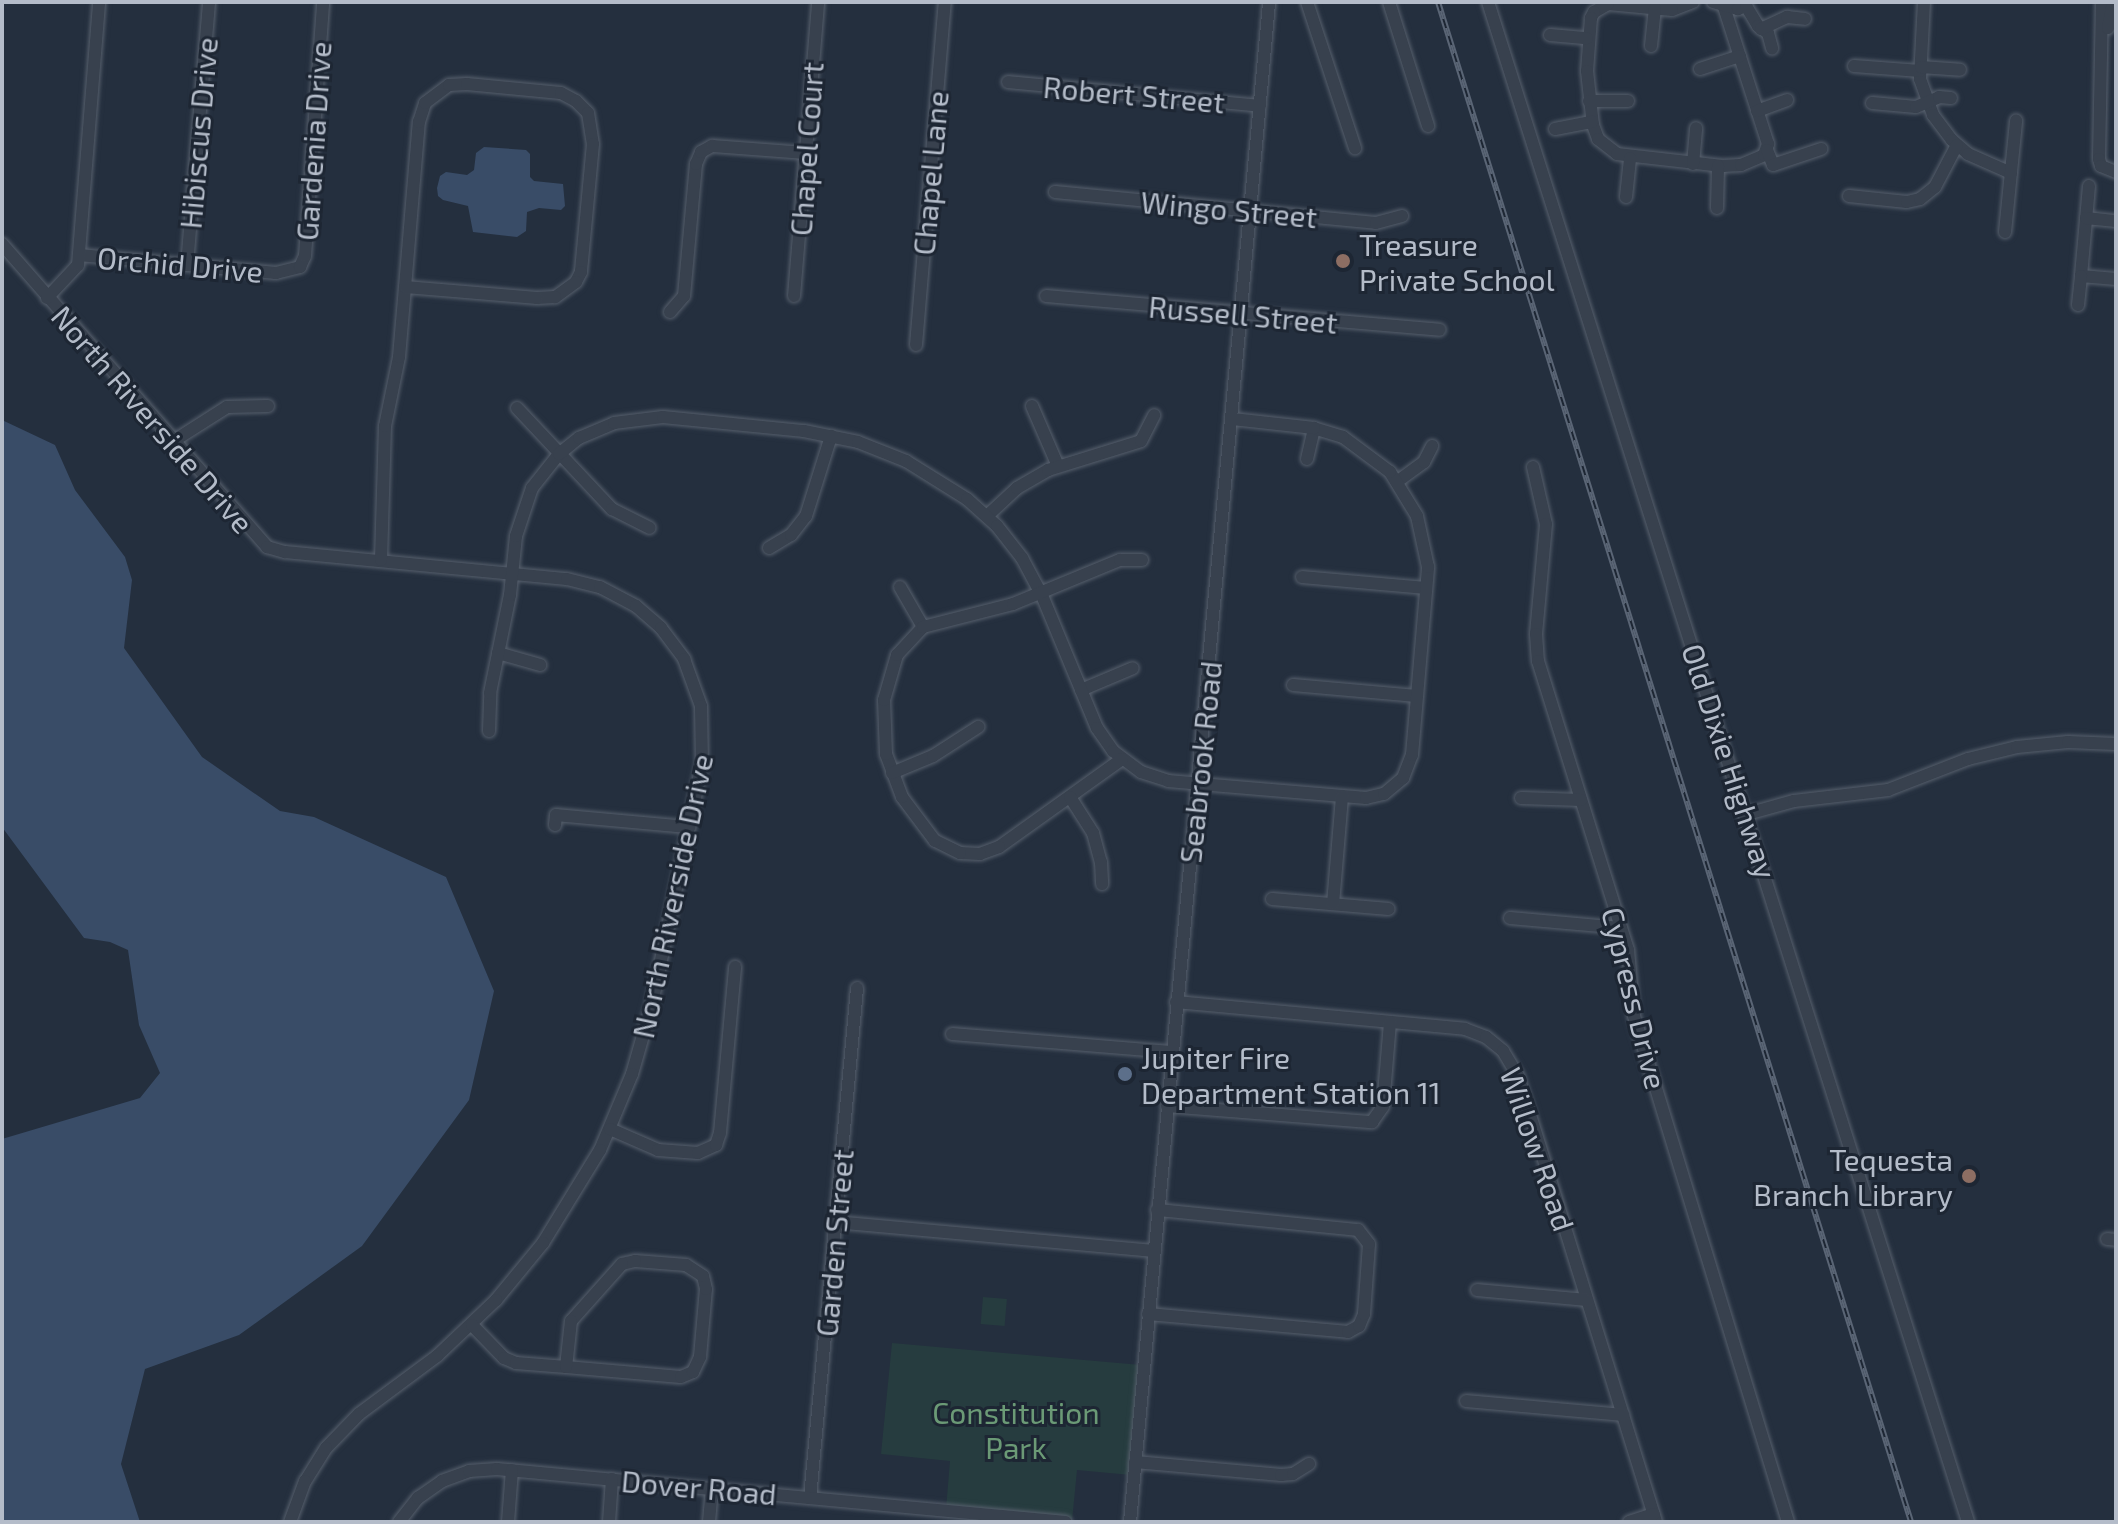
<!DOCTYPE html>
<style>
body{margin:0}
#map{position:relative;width:2118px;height:1524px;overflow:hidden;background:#242f3e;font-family:"Exo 2",sans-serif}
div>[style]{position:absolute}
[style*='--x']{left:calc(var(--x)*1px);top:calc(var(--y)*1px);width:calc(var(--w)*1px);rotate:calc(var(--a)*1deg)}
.green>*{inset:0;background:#263c3f;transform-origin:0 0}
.water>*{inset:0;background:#394c67}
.roads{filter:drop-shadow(0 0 2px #565f6c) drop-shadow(0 0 2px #565f6c)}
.minor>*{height:12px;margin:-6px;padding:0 6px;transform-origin:6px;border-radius:6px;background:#38414e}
.rail>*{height:6px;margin-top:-3px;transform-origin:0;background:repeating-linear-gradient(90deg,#1d2633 0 9px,#5a6575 0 18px);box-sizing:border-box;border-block:2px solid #5a6575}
.dots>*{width:22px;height:22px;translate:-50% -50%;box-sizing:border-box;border:4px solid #1d2633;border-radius:50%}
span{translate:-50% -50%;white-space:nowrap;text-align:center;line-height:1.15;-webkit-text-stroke:6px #1d2633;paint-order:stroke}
.street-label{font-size:30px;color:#b4bcc9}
.poi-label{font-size:30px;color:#b4bcc9}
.left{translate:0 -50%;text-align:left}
.right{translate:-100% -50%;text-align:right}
.park-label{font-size:30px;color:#6b9a76}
.frame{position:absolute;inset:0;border:4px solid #b4bcc9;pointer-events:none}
</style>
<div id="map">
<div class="green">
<div style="left:983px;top:1297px;width:24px;height:27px;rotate:5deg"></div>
<div style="clip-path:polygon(892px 1343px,1141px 1365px,1131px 1475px,1077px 1470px,1072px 1521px,946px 1509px,950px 1461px,881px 1454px)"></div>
</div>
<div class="water">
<div style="clip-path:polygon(484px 147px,526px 150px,530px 154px,530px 177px,534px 181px,563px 184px,565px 206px,561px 210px,539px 208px,527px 212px,526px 231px,517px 237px,473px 232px,468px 206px,443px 200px,438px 196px,437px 188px,440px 176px,446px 172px,467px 175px,474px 170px,476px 153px)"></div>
<div style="clip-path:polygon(2px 420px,55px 445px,75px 490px,125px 557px,132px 580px,124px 648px,202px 757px,280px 811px,314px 817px,446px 877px,494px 991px,469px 1100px,362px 1246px,239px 1335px,145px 1369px,121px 1464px,140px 1522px,2px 1522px,2px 1139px,140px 1098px,160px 1073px,139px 1025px,128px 950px,110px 942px,84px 938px,2px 827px)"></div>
</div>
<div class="roads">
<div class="minor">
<div style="--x:1307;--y:2;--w:154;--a:71.8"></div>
<div style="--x:1389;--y:2;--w:130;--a:72.5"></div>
<div style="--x:1488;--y:2;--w:1594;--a:72.47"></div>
<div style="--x:1693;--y:2;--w:22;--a:159"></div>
<div style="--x:1672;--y:10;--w:64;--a:-174.6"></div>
<div style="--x:1608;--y:4;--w:16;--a:150"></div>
<div style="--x:1594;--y:12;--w:7;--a:117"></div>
<div style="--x:1591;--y:18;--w:53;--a:94.3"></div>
<div style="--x:1587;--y:71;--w:54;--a:83.7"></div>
<div style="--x:1593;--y:125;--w:15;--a:70"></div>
<div style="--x:1598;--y:139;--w:24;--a:38"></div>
<div style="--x:1617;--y:154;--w:106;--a:6.5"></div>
<div style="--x:1722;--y:166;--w:19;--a:-3"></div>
<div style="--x:1741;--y:165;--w:25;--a:-23"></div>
<div style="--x:1764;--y:155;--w:12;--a:-70"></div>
<div style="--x:1768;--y:144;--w:144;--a:-107.8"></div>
<div style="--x:1713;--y:2;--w:26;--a:16"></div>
<div style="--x:1738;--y:9;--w:9;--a:-21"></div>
<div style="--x:1746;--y:6;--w:23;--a:59"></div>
<div style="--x:1758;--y:26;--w:12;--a:35"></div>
<div style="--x:1768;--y:33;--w:16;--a:75"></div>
<div style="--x:1924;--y:2;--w:77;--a:93"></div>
<div style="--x:1920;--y:79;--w:38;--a:70"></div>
<div style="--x:1933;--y:115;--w:31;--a:53"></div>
<div style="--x:1952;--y:140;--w:21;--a:41"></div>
<div style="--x:1968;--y:154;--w:47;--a:23.8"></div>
<div style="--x:2102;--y:2;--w:157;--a:91.1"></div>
<div style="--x:2099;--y:159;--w:7;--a:74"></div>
<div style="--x:2101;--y:166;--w:16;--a:22"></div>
<div style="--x:2108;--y:28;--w:26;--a:-79"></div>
<div style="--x:1761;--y:29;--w:29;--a:-25"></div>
<div style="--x:1787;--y:17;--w:18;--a:6"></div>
<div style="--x:1550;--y:35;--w:37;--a:5"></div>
<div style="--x:1651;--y:46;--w:38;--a:-84"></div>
<div style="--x:1854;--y:66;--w:66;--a:4.3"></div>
<div style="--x:1921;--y:67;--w:39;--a:4"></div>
<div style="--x:1700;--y:69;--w:42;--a:-18"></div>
<div style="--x:1008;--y:82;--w:253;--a:5.4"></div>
<div style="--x:1589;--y:101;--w:39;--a:0"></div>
<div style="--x:1872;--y:103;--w:44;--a:5.2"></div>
<div style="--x:1916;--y:107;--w:25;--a:-23"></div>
<div style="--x:1939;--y:97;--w:12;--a:5"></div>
<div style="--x:1757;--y:111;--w:32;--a:-20"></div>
<div style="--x:1555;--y:129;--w:38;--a:-11"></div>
<div style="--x:1767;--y:150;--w:16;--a:68"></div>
<div style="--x:1773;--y:165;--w:51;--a:-18.4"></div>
<div style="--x:1693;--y:164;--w:36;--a:-85"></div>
<div style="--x:2089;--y:186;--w:90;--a:95.1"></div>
<div style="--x:2081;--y:276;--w:35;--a:5"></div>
<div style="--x:1055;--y:192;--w:322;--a:5.5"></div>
<div style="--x:1376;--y:223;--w:27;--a:-15"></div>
<div style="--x:1849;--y:196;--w:58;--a:5.9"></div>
<div style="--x:1907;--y:202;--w:13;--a:-13"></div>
<div style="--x:1920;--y:199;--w:19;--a:-39"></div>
<div style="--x:1935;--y:187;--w:47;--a:-62.4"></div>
<div style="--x:1626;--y:197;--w:39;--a:-84"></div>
<div style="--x:1717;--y:208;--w:42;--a:-88.6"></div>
<div style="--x:2086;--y:218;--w:30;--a:6"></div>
<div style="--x:2005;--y:232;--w:112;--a:-84.3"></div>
<div style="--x:2;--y:244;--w:403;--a:48.8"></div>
<div style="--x:267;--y:547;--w:19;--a:16"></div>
<div style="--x:285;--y:552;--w:283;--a:5.5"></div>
<div style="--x:567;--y:579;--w:34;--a:14"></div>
<div style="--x:600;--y:587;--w:41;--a:27.8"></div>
<div style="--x:636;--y:606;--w:33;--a:41"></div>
<div style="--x:661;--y:628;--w:39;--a:53"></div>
<div style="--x:684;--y:659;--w:50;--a:70.1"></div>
<div style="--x:701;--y:706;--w:58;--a:89"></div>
<div style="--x:702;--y:764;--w:245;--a:101.8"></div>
<div style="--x:652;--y:1004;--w:73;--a:105.9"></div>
<div style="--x:632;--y:1074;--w:82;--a:112.8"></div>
<div style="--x:600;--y:1150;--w:109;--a:121.5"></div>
<div style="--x:543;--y:1243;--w:74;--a:129.5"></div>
<div style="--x:496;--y:1300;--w:81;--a:136.5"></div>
<div style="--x:437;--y:1356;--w:97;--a:143.4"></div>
<div style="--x:359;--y:1414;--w:47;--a:134.1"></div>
<div style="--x:326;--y:1448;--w:39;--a:122"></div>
<div style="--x:305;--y:1481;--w:44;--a:110.1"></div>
<div style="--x:79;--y:255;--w:198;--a:5.2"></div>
<div style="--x:276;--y:273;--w:25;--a:-14"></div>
<div style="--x:300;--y:267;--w:12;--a:-66"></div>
<div style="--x:305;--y:256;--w:255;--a:-85.9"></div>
<div style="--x:187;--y:265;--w:264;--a:-85.2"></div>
<div style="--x:794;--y:296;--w:295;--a:-85.3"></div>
<div style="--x:1046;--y:296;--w:395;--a:4.9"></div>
<div style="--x:47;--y:298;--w:45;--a:-46.8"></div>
<div style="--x:78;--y:265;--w:264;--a:-85.4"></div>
<div style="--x:2078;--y:305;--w:29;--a:-84"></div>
<div style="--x:670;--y:312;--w:21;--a:-49"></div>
<div style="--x:684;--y:296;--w:133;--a:-84.8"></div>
<div style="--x:696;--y:164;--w:13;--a:-67"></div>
<div style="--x:701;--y:152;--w:13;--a:-29"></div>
<div style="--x:712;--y:146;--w:94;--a:4.3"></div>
<div style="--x:916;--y:345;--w:344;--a:-85.2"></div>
<div style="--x:1032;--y:406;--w:65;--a:66.6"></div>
<div style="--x:517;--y:408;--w:139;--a:46.8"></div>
<div style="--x:612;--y:509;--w:42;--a:26.6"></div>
<div style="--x:172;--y:442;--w:65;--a:-32.5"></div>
<div style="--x:227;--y:407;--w:41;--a:-1.4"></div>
<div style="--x:1307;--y:459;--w:32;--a:-77"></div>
<div style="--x:1533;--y:467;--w:58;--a:77.2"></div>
<div style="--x:1546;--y:524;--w:110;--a:95.2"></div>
<div style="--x:1536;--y:634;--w:27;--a:86"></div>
<div style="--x:1538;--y:661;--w:303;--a:72.7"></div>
<div style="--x:1628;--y:950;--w:66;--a:84.8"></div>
<div style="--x:1634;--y:1016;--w:529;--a:73.07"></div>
<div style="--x:1398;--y:481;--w:32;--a:-36"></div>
<div style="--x:1424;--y:462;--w:18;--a:-63"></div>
<div style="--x:987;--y:516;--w:41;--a:-43"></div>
<div style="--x:1017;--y:488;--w:36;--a:-30"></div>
<div style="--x:1048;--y:470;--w:97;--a:-17.3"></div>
<div style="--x:1141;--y:441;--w:29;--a:-63"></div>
<div style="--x:769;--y:548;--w:26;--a:-31"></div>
<div style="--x:791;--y:535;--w:24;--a:-52"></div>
<div style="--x:806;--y:516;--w:84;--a:-72.6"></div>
<div style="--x:381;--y:560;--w:134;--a:-88.3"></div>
<div style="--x:385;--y:426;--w:70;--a:-78.5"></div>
<div style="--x:399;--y:357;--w:70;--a:-85.1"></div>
<div style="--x:405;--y:287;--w:166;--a:-85.2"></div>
<div style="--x:419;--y:122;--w:20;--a:-72"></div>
<div style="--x:425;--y:103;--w:30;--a:-37"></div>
<div style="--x:449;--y:85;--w:18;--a:-3"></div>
<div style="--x:467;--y:84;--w:94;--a:5.5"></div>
<div style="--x:561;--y:93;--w:17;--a:28"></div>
<div style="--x:576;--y:101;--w:17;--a:45"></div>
<div style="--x:588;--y:113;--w:31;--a:81"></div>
<div style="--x:593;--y:144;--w:129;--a:95.4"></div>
<div style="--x:581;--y:272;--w:11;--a:117"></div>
<div style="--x:576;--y:282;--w:26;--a:144"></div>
<div style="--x:555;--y:297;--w:18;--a:177"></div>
<div style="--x:537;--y:298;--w:132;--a:-175.2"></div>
<div style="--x:1302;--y:577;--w:124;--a:5.1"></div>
<div style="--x:900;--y:587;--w:46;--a:60.1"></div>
<div style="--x:498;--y:653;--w:44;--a:15.9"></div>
<div style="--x:1293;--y:685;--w:124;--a:5.1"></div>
<div style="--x:1081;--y:690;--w:56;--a:-22.9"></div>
<div style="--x:489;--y:731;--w:38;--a:-88"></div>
<div style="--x:490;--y:693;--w:100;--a:-78.5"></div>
<div style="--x:510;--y:595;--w:59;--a:-84.2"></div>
<div style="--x:516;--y:536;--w:51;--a:-71.6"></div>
<div style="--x:532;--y:488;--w:43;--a:-51.5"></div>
<div style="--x:559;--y:454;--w:26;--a:-39"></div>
<div style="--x:579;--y:438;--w:38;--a:-23"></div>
<div style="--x:614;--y:423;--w:49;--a:-7"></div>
<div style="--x:663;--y:417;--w:142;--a:5.7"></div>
<div style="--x:804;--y:431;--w:55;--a:11.5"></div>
<div style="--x:858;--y:442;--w:52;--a:21.6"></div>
<div style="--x:906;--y:461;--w:72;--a:31.9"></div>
<div style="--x:967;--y:499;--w:40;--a:42"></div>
<div style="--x:997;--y:526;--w:41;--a:52"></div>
<div style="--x:1022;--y:558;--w:40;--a:62"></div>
<div style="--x:1041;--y:593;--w:146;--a:67.5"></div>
<div style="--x:1097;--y:728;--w:28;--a:55"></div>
<div style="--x:1113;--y:751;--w:35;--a:37"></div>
<div style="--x:1141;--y:772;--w:28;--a:18"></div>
<div style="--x:1168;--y:781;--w:32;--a:5"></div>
<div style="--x:1200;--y:784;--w:167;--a:4.8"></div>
<div style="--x:1366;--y:798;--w:18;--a:-13"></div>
<div style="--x:1384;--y:794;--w:25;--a:-40"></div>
<div style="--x:1403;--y:778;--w:25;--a:-69"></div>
<div style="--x:1412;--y:755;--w:189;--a:-85.1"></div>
<div style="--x:1428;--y:567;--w:52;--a:-102.2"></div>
<div style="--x:1417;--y:516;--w:52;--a:-121.5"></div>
<div style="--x:1390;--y:472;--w:59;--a:-143.3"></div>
<div style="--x:1343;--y:437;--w:30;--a:-163"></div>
<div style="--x:1314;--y:428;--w:82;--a:-173.7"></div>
<div style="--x:1122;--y:759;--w:151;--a:144.4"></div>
<div style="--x:999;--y:847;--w:20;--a:160"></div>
<div style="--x:980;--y:854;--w:20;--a:-177"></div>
<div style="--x:960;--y:853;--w:28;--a:-154"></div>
<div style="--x:935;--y:841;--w:55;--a:-126.9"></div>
<div style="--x:902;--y:797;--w:46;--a:-110.4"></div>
<div style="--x:886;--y:754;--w:54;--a:-92.1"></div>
<div style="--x:884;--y:700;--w:47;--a:-73.9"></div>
<div style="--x:897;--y:655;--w:38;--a:-47"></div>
<div style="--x:923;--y:627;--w:93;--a:-14.3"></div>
<div style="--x:1013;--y:604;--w:116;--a:-22.4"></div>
<div style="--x:1120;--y:560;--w:22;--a:0"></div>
<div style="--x:892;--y:773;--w:44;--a:-22.5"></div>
<div style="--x:933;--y:756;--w:54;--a:-32.8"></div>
<div style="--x:1070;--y:797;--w:43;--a:57.4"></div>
<div style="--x:1093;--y:833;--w:30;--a:75"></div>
<div style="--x:1101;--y:862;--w:22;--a:87"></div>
<div style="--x:1521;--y:798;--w:60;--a:1.9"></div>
<div style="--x:1747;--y:814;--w:49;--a:-15.5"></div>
<div style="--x:1794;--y:801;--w:95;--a:-6.7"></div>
<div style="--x:1888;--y:790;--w:86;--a:-21.2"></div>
<div style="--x:1968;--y:759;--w:50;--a:-13.8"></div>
<div style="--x:2017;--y:747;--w:51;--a:-5.6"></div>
<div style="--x:2068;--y:742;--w:48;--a:2.4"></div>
<div style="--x:555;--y:825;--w:10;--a:-84"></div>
<div style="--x:556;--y:815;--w:134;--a:5.2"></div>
<div style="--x:1272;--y:899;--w:117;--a:4.9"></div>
<div style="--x:1333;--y:904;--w:108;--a:-85.2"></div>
<div style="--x:1510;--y:918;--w:111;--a:5.1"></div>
<div style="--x:1176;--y:1002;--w:290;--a:5.3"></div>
<div style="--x:1465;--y:1029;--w:22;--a:21"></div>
<div style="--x:1486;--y:1037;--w:22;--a:39"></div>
<div style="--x:1503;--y:1051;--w:29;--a:59"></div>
<div style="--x:1518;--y:1076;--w:467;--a:72.8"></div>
<div style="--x:952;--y:1034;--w:220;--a:4.7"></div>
<div style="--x:1167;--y:1106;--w:206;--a:4.5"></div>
<div style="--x:1372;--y:1122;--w:19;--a:-55"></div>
<div style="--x:1383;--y:1106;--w:84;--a:-85.2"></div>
<div style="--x:610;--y:1129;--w:52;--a:23.6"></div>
<div style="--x:658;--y:1150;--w:40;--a:4.3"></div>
<div style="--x:698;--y:1153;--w:20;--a:-24"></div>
<div style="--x:716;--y:1145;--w:13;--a:-72"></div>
<div style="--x:720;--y:1133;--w:167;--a:-84.8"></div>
<div style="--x:835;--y:1222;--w:320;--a:5.2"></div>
<div style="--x:2107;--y:1239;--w:9;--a:6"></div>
<div style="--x:1477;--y:1290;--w:110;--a:5.2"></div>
<div style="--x:1148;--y:1314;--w:201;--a:5.1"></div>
<div style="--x:1348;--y:1332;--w:13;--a:-29"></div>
<div style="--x:1359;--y:1326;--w:13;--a:-67"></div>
<div style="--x:1364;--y:1314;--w:70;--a:-85.9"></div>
<div style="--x:1369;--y:1244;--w:18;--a:-128"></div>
<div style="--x:1358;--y:1230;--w:202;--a:-174.3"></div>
<div style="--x:472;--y:1325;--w:46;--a:45.9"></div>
<div style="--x:504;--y:1358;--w:13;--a:23"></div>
<div style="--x:516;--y:1363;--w:50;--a:4.6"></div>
<div style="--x:566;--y:1367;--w:115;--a:5"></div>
<div style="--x:681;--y:1377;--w:13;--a:-23"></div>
<div style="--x:693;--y:1372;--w:17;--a:-65"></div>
<div style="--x:700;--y:1357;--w:68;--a:-85"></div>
<div style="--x:706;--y:1289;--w:13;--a:-103"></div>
<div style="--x:703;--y:1276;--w:20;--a:-147"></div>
<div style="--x:686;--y:1265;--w:51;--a:-175.5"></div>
<div style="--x:635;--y:1261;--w:13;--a:167"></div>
<div style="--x:622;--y:1264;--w:76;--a:131.8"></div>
<div style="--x:571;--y:1321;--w:46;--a:96.2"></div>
<div style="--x:1466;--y:1401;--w:158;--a:5.1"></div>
<div style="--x:1135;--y:1462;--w:147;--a:5.1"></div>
<div style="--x:1281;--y:1475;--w:12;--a:-5"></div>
<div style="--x:1293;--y:1474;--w:19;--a:-32"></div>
<div style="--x:810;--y:1498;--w:512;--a:-84.73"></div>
<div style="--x:399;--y:1522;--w:31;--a:-52"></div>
<div style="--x:418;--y:1498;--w:29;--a:-35"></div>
<div style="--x:442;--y:1481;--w:29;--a:-20"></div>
<div style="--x:469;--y:1471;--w:28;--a:-4"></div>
<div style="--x:497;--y:1469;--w:571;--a:5.32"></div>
<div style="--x:508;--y:1522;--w:52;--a:-85.6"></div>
<div style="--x:609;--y:1522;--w:43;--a:-86"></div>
<div style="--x:709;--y:1522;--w:33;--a:-85"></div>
<div style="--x:1130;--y:1522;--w:1526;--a:-84.77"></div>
<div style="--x:1629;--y:1522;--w:26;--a:-18"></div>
</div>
</div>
<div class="rail">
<div style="--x:1438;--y:2;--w:1592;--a:72.71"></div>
</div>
<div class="dots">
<div style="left:1343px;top:261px;background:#8d6e63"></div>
<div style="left:1125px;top:1074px;background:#5c6f8a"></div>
<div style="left:1969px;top:1176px;background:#8d6e63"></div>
</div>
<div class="street-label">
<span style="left:1134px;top:94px;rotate:5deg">Robert Street</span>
<span style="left:198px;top:133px;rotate:-85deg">Hibiscus Drive</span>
<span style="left:313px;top:141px;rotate:-86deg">Gardenia Drive</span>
<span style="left:806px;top:149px;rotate:-86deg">Chapel Court</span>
<span style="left:930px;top:173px;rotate:-85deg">Chapel Lane</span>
<span style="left:1229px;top:209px;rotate:5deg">Wingo Street</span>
<span style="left:180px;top:264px;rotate:5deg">Orchid Drive</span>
<span style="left:1243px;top:314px;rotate:5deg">Russell Street</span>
<span style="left:153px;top:419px;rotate:49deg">North Riverside Drive</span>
<span style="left:1730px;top:761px;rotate:72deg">Old Dixie Highway</span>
<span style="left:1200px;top:762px;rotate:-84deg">Seabrook Road</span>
<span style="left:672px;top:896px;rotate:-78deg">North Riverside Drive</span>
<span style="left:1635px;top:998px;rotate:76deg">Cypress Drive</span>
<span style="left:1538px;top:1149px;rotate:71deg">Willow Road</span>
<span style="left:834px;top:1243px;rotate:-85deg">Garden Street</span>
<span style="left:699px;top:1487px;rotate:5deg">Dover Road</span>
</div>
<div class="poi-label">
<span class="left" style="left:1359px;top:261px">Treasure<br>Private School</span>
<span class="left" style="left:1141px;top:1074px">Jupiter Fire<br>Department Station 11</span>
<span class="right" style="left:1953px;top:1176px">Tequesta<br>Branch Library</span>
</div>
<div class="park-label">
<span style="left:1016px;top:1429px">Constitution<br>Park</span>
</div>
<div class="frame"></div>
</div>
